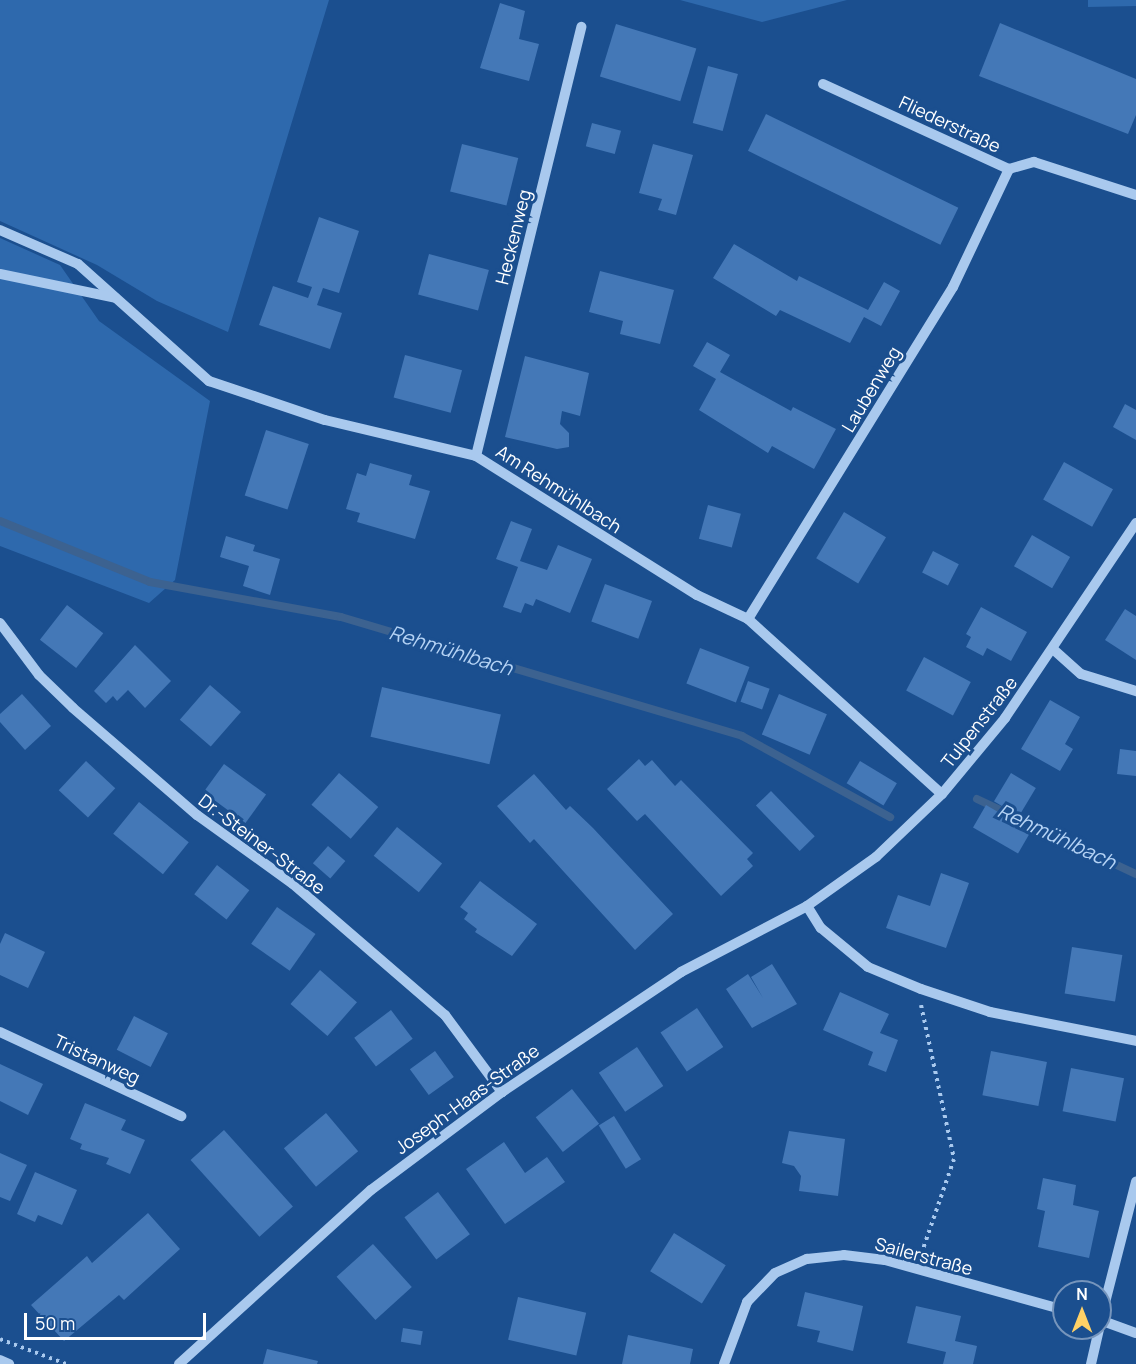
<!DOCTYPE html>
<meta charset="utf-8">
<style>
body{margin:0}
#map{position:relative;width:1136px;height:1364px;overflow:hidden;background:#1b4f8f;font-family:Manrope,sans-serif}
div>[style]{position:absolute}
[style*='--x']{left:calc(var(--x)*1px);top:calc(var(--y)*1px);width:calc(var(--w)*1px);rotate:calc(var(--a)*1deg)}
.green>*{inset:0;background:#2e69ad}
.stream>*{height:8px;margin:-4px;padding:0 4px;transform-origin:4px;border-radius:4px;background:#3c6290}
.building>*{inset:0;background:#4478b7;transform-origin:0 0}
.path>*{height:4px;margin-top:-2px;transform-origin:0;background:repeating-linear-gradient(90deg,#a9c9ee 0 3px,transparent 0 7.5px)}
.minor>*{height:10px;margin:-5px;padding:0 5px;transform-origin:5px;border-radius:5px;background:#a9c9ee}
span{translate:-50% -50%;white-space:nowrap;text-align:center;line-height:1.15;-webkit-text-stroke:6px #1b4f8f;paint-order:stroke}
.street-label{font-size:18px;color:#fff}
.water-label{font-size:20px;color:#b5d3f5;font-style:italic}
.north{position:absolute;left:1052px;top:1280px;width:60px;height:60px;box-sizing:border-box;background:#1b4f8f;border:2px solid #7695bc;border-radius:50%;rotate:0deg;font-size:16px;font-weight:700;line-height:24px;text-align:center;color:#fff}
.north::after{content:'';display:block;margin:auto;width:21px;height:27px;background:#ffd166;clip-path:polygon(50% 0,100% 100%,50% 72%,0 100%)}
.scale{position:absolute;left:24px;top:1313px;width:182px;height:27px;box-sizing:border-box;border:3px solid #fff;border-top:0;padding-left:8px;font-size:18px;line-height:21px;white-space:nowrap;color:#fff;-webkit-text-stroke:4px #1b4f8f;paint-order:stroke}
</style>
<div id="map">
<div class="green">
<div style="clip-path:polygon(0 0,329px 0,228px 332px,157px 301px,97px 265px,0 221px)"></div>
<div style="clip-path:polygon(680px 0,847px 0,762px 22px)"></div>
<div style="clip-path:polygon(1088px 0,1136px 0,1136px 6px,1088px 7px)"></div>
<div style="clip-path:polygon(0 238px,60px 265px,99px 321px,210px 401px,175px 580px,149px 603px,0 546px)"></div>
</div>
<div class="stream">
<div style="--x:0;--y:521;--w:162;--a:22.1"></div>
<div style="--x:150;--y:582;--w:194;--a:10.4"></div>
<div style="--x:341;--y:617;--w:418;--a:16.5"></div>
<div style="--x:742;--y:736;--w:169;--a:28.7"></div>
<div style="--x:977;--y:799;--w:176;--a:25.3"></div>
</div>
<div class="building">
<div style="clip-path:polygon(500px 3px,525px 11px,519px 39px,539px 44px,529px 81px,480px 68px)"></div>
<div style="clip-path:polygon(1000px 23px,1136px 79px,1136px 115px,1128px 134px,979px 76px)"></div>
<div style="left:616px;top:24px;width:84px;height:55px;rotate:17deg"></div>
<div style="left:708px;top:66px;width:31px;height:59px;rotate:15deg"></div>
<div style="left:766px;top:114px;width:214px;height:41px;rotate:26deg"></div>
<div style="left:592px;top:123px;width:30px;height:24px;rotate:15deg"></div>
<div style="left:462px;top:144px;width:58px;height:49px;rotate:14deg"></div>
<div style="clip-path:polygon(653px 144px,693px 155px,676px 215px,658px 210px,662px 199px,639px 193px)"></div>
<div style="clip-path:polygon(319px 217px,359px 231px,339px 293px,323px 288px,317px 305px,342px 313px,330px 349px,259px 325px,273px 286px,308px 298px,312px 287px,297px 282px)"></div>
<div style="clip-path:polygon(734px 244px,797px 281px,799px 276px,868px 310px,884px 282px,900px 291px,881px 326px,864px 317px,850px 343px,780px 310px,776px 316px,713px 278px)"></div>
<div style="left:429px;top:254px;width:62px;height:42px;rotate:15deg"></div>
<div style="clip-path:polygon(600px 271px,674px 290px,660px 344px,620px 334px,623px 321px,589px 312px)"></div>
<div style="clip-path:polygon(707px 342px,730px 355px,720px 372px,791px 411px,793px 407px,836px 429px,814px 469px,772px 446px,768px 453px,699px 410px,716px 379px,693px 366px)"></div>
<div style="left:405px;top:355px;width:59px;height:44px;rotate:15deg"></div>
<div style="clip-path:polygon(525px 356px,589px 373px,580px 416px,562px 411px,560px 424px,569px 433px,569px 447px,557px 449px,505px 437px)"></div>
<div style="clip-path:polygon(1125px 404px,1136px 410px,1136px 440px,1113px 427px)"></div>
<div style="left:266px;top:430px;width:45px;height:69px;rotate:18deg"></div>
<div style="left:1064px;top:462px;width:56px;height:43px;rotate:29deg"></div>
<div style="clip-path:polygon(370px 463px,412px 475px,409px 485px,430px 491px,415px 539px,357px 522px,360px 513px,346px 509px,357px 473px,366px 476px)"></div>
<div style="left:708px;top:505px;width:34px;height:35px;rotate:15deg"></div>
<div style="left:844px;top:512px;width:49px;height:54px;rotate:31deg"></div>
<div style="clip-path:polygon(511px 521px,532px 529px,520px 561px,547px 570px,558px 545px,592px 559px,570px 613px,536px 599px,533px 606px,525px 603px,521px 613px,503px 607px,518px 567px,496px 559px)"></div>
<div style="left:1032px;top:535px;width:44px;height:36px;rotate:30deg"></div>
<div style="clip-path:polygon(226px 536px,255px 545px,253px 551px,280px 559px,270px 595px,243px 586px,249px 566px,220px 557px)"></div>
<div style="left:933px;top:551px;width:29px;height:24px;rotate:27deg"></div>
<div style="left:605px;top:584px;width:50px;height:40px;rotate:20deg"></div>
<div style="left:67px;top:605px;width:46px;height:44px;rotate:38deg"></div>
<div style="clip-path:polygon(981px 607px,1027px 632px,1011px 661px,987px 648px,983px 656px,966px 647px,971px 637px,966px 634px)"></div>
<div style="clip-path:polygon(1125px 609px,1136px 616px,1136px 660px,1105px 640px)"></div>
<div style="clip-path:polygon(135px 645px,171px 681px,145px 708px,128px 690px,117px 701px,113px 696px,106px 703px,94px 691px)"></div>
<div style="left:700px;top:648px;width:53px;height:38px;rotate:21deg"></div>
<div style="left:924px;top:657px;width:53px;height:38px;rotate:28deg"></div>
<div style="left:748px;top:681px;width:23px;height:22px;rotate:20deg"></div>
<div style="left:210px;top:685px;width:41px;height:46px;rotate:41deg"></div>
<div style="left:382px;top:687px;width:122px;height:51px;rotate:13deg"></div>
<div style="clip-path:polygon(22px 694px,51px 726px,25px 750px,0 722px,0 714px)"></div>
<div style="left:779px;top:694px;width:52px;height:44px;rotate:23deg"></div>
<div style="clip-path:polygon(1050px 700px,1080px 717px,1065px 744px,1073px 749px,1060px 771px,1021px 749px)"></div>
<div style="clip-path:polygon(1120px 749px,1136px 751px,1136px 776px,1117px 774px)"></div>
<div style="clip-path:polygon(639px 759px,645px 766px,652px 760px,675px 786px,681px 780px,753px 853px,747px 859px,753px 866px,721px 896px,645px 814px,637px 821px,607px 789px)"></div>
<div style="left:86px;top:761px;width:40px;height:40px;rotate:43deg"></div>
<div style="left:860px;top:761px;width:43px;height:26px;rotate:31deg"></div>
<div style="left:224px;top:764px;width:52px;height:35px;rotate:36deg"></div>
<div style="left:339px;top:773px;width:52px;height:42px;rotate:41deg"></div>
<div style="left:1011px;top:773px;width:29px;height:33px;rotate:31deg"></div>
<div style="clip-path:polygon(534px 774px,566px 810px,570px 806px,593px 828px,673px 914px,635px 950px,534px 839px,530px 843px,497px 806px)"></div>
<div style="left:771px;top:791px;width:63px;height:21px;rotate:46deg"></div>
<div style="left:139px;top:802px;width:64px;height:41px;rotate:39deg"></div>
<div style="left:986px;top:805px;width:52px;height:26px;rotate:30deg"></div>
<div style="left:397px;top:827px;width:58px;height:37px;rotate:39deg"></div>
<div style="left:328px;top:846px;width:23px;height:23px;rotate:41deg"></div>
<div style="left:217px;top:865px;width:41px;height:37px;rotate:38deg"></div>
<div style="clip-path:polygon(941px 873px,969px 883px,946px 948px,886px 928px,898px 895px,930px 906px)"></div>
<div style="clip-path:polygon(480px 881px,537px 924px,512px 956px,475px 932px,477px 929px,464px 919px,468px 913px,460px 907px)"></div>
<div style="left:277px;top:907px;width:47px;height:45px;rotate:35deg"></div>
<div style="clip-path:polygon(5px 933px,45px 952px,28px 988px,0 975px,0 944px)"></div>
<div style="left:1072px;top:947px;width:51px;height:47px;rotate:9deg"></div>
<div style="clip-path:polygon(772px 964px,797px 1004px,752px 1028px,726px 989px,748px 974px,763px 998px,751px 977px)"></div>
<div style="left:320px;top:970px;width:49px;height:45px;rotate:41deg"></div>
<div style="clip-path:polygon(840px 992px,889px 1014px,880px 1033px,898px 1040px,886px 1072px,868px 1065px,873px 1052px,823px 1030px)"></div>
<div style="left:697px;top:1008px;width:47px;height:44px;rotate:56deg"></div>
<div style="left:391px;top:1010px;width:36px;height:46px;rotate:53deg"></div>
<div style="left:134px;top:1016px;width:38px;height:38px;rotate:27deg"></div>
<div style="left:637px;top:1047px;width:47px;height:46px;rotate:56deg"></div>
<div style="left:435px;top:1051px;width:32px;height:31px;rotate:54deg"></div>
<div style="left:991px;top:1051px;width:57px;height:45px;rotate:11deg"></div>
<div style="clip-path:polygon(0 1064px,43px 1084px,28px 1115px,0 1101px)"></div>
<div style="left:1071px;top:1068px;width:54px;height:44px;rotate:11deg"></div>
<div style="left:572px;top:1089px;width:44px;height:46px;rotate:52deg"></div>
<div style="clip-path:polygon(85px 1103px,126px 1120px,121px 1130px,145px 1140px,130px 1174px,106px 1164px,109px 1158px,80px 1149px,82px 1144px,70px 1139px)"></div>
<div style="left:326px;top:1113px;width:50px;height:55px;rotate:50deg"></div>
<div style="left:614px;top:1116px;width:51px;height:18px;rotate:58deg"></div>
<div style="left:224px;top:1130px;width:103px;height:45px;rotate:48deg"></div>
<div style="clip-path:polygon(789px 1131px,845px 1139px,838px 1196px,799px 1191px,801px 1176px,794px 1166px,782px 1163px)"></div>
<div style="clip-path:polygon(504px 1142px,525px 1173px,547px 1157px,565px 1182px,505px 1224px,466px 1169px)"></div>
<div style="clip-path:polygon(0 1153px,27px 1165px,10px 1201px,0 1197px)"></div>
<div style="clip-path:polygon(35px 1172px,77px 1190px,62px 1225px,38px 1215px,35px 1222px,17px 1214px)"></div>
<div style="clip-path:polygon(1043px 1178px,1076px 1185px,1073px 1205px,1099px 1211px,1089px 1258px,1038px 1247px,1045px 1211px,1037px 1209px)"></div>
<div style="left:438px;top:1192px;width:53px;height:42px;rotate:53deg"></div>
<div style="clip-path:polygon(148px 1213px,180px 1249px,124px 1300px,119px 1295px,64px 1341px,31px 1305px,87px 1256px,92px 1263px)"></div>
<div style="left:674px;top:1233px;width:61px;height:45px;rotate:32deg"></div>
<div style="left:373px;top:1244px;width:58px;height:49px;rotate:48deg"></div>
<div style="clip-path:polygon(805px 1292px,863px 1306px,853px 1351px,817px 1342px,820px 1331px,797px 1326px)"></div>
<div style="left:518px;top:1297px;width:70px;height:44px;rotate:13deg"></div>
<div style="clip-path:polygon(916px 1306px,961px 1316px,955px 1341px,977px 1346px,973px 1364px,943px 1364px,946px 1352px,907px 1343px)"></div>
<div style="left:403px;top:1328px;width:20px;height:14px;rotate:9deg"></div>
<div style="clip-path:polygon(628px 1335px,693px 1349px,690px 1364px,622px 1364px)"></div>
<div style="clip-path:polygon(267px 1349px,318px 1361px,317px 1364px,263px 1364px)"></div>
</div>
<div class="path">
<div style="--x:921;--y:1005;--w:157;--a:77.9"></div>
<div style="--x:954;--y:1159;--w:102;--a:109"></div>
<div style="--x:0;--y:1339;--w:71;--a:20.7"></div>
</div>
<div class="minor">
<div style="--x:823;--y:84;--w:205;--a:24.6"></div>
<div style="--x:1009;--y:169;--w:26;--a:-16"></div>
<div style="--x:1034;--y:162;--w:107;--a:17.9"></div>
<div style="--x:0;--y:230;--w:85;--a:23.6"></div>
<div style="--x:78;--y:264;--w:176;--a:41.8"></div>
<div style="--x:209;--y:381;--w:122;--a:18.6"></div>
<div style="--x:325;--y:420;--w:155;--a:13.4"></div>
<div style="--x:476;--y:456;--w:261;--a:32.2"></div>
<div style="--x:697;--y:595;--w:56;--a:25.2"></div>
<div style="--x:748;--y:619;--w:261;--a:42.1"></div>
<div style="--x:0;--y:274;--w:118;--a:11.7"></div>
<div style="--x:476;--y:456;--w:442;--a:-76.2"></div>
<div style="--x:748;--y:619;--w:390;--a:-58.3"></div>
<div style="--x:953;--y:287;--w:131;--a:-64.6"></div>
<div style="--x:0;--y:623;--w:65;--a:53.1"></div>
<div style="--x:39;--y:675;--w:47;--a:44.1"></div>
<div style="--x:73;--y:708;--w:164;--a:40.8"></div>
<div style="--x:197;--y:815;--w:118;--a:35.7"></div>
<div style="--x:293;--y:884;--w:201;--a:40.8"></div>
<div style="--x:445;--y:1015;--w:96;--a:53.5"></div>
<div style="--x:1054;--y:650;--w:36;--a:42"></div>
<div style="--x:1081;--y:674;--w:58;--a:17.2"></div>
<div style="--x:807;--y:906;--w:26;--a:58"></div>
<div style="--x:821;--y:928;--w:61;--a:39.7"></div>
<div style="--x:868;--y:967;--w:57;--a:22.5"></div>
<div style="--x:921;--y:989;--w:73;--a:18.4"></div>
<div style="--x:990;--y:1012;--w:149;--a:11.2"></div>
<div style="--x:0;--y:1032;--w:200;--a:24.9"></div>
<div style="--x:1100;--y:1320;--w:38;--a:20"></div>
<div style="--x:1100;--y:1322;--w:145;--a:-75.6"></div>
<div style="--x:0;--y:1360;--w:10;--a:24"></div>
<div style="--x:179;--y:1364;--w:259;--a:-42.2"></div>
<div style="--x:371;--y:1190;--w:164;--a:-36.8"></div>
<div style="--x:502;--y:1092;--w:216;--a:-33.8"></div>
<div style="--x:681;--y:972;--w:142;--a:-27.6"></div>
<div style="--x:807;--y:906;--w:85;--a:-35.4"></div>
<div style="--x:876;--y:857;--w:91;--a:-43.7"></div>
<div style="--x:942;--y:794;--w:99;--a:-50.3"></div>
<div style="--x:1005;--y:718;--w:235;--a:-56.1"></div>
<div style="--x:724;--y:1364;--w:66;--a:-69.6"></div>
<div style="--x:747;--y:1302;--w:40;--a:-46"></div>
<div style="--x:775;--y:1273;--w:35;--a:-24"></div>
<div style="--x:807;--y:1259;--w:37;--a:-6"></div>
<div style="--x:844;--y:1255;--w:41;--a:7"></div>
<div style="--x:885;--y:1260;--w:186;--a:15.6"></div>
<div style="--x:1091;--y:1364;--w:37;--a:-77"></div>
</div>
<div class="street-label">
<span style="left:950px;top:124px;rotate:25deg">Fliederstraße</span>
<span style="left:513px;top:237px;rotate:-76deg">Heckenweg</span>
<span style="left:871px;top:389px;rotate:-59deg">Laubenweg</span>
<span style="left:559px;top:489px;rotate:33deg">Am Rehmühlbach</span>
<span style="left:979px;top:722px;rotate:-52deg">Tulpenstraße</span>
<span style="left:262px;top:844px;rotate:37deg">Dr.-Steiner-Straße</span>
<span style="left:97px;top:1059px;rotate:25deg">Tristanweg</span>
<span style="left:467px;top:1099px;rotate:-36deg">Joseph-Haas-Straße</span>
<span style="left:924px;top:1256px;rotate:15deg">Sailerstraße</span>
</div>
<div class="water-label">
<span style="left:451px;top:650px;rotate:17deg">Rehmühlbach</span>
<span style="left:1057px;top:836px;rotate:25deg">Rehmühlbach</span>
</div>
<div class="north">N</div>
<div class="scale">50 m</div>
</div>
